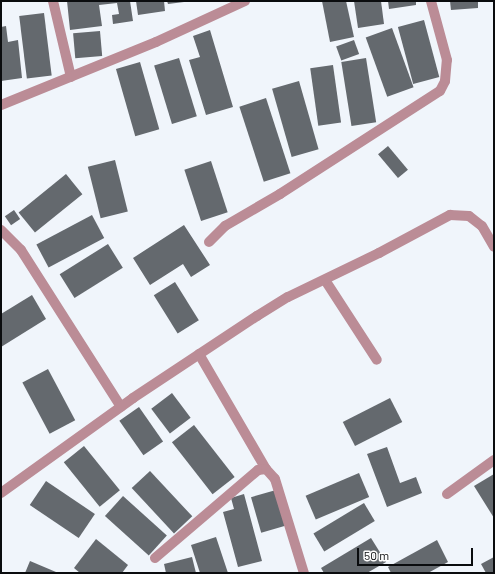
<!DOCTYPE html>
<style>
body{margin:0}
#map{position:relative;width:495px;height:574px;overflow:hidden;background:#f0f5fb;font-family:Barlow,sans-serif}
div>[style]{position:absolute}
[style*='--x']{left:calc(var(--x)*1px);top:calc(var(--y)*1px);width:calc(var(--w)*1px);rotate:calc(var(--a)*1deg)}
.building>*{inset:0;background:#64696e;transform-origin:0 0}
.minor>*{height:10px;margin:-5px;padding:0 5px;transform-origin:5px;border-radius:5px;background:#bb8c96}
span{translate:-50% -50%;white-space:nowrap;text-align:center;line-height:1.15;-webkit-text-stroke:3px #fff;paint-order:stroke}
.frame{position:absolute;inset:0;border:2px solid #0a0c0e;pointer-events:none}
.scale{position:absolute;left:357px;top:548px;width:116px;height:18px;box-sizing:border-box;border:2px solid #0a0c0e;border-top:0;padding-left:5px;font-size:12px;line-height:14px;white-space:nowrap;color:#0a0c0e;-webkit-text-stroke:3px #fff;paint-order:stroke}
</style>
<div id="map">
<div class="building">
<div style="clip-path:polygon(67px 1px,130px 1px,133px 21px,113px 24px,112px 15px,119px 14px,117px 3px,99px 5px,102px 26px,70px 30px)"></div>
<div style="clip-path:polygon(136px 1px,164px 1px,165px 11px,138px 15px)"></div>
<div style="clip-path:polygon(167px 1px,184px 1px,184px 2px,168px 4px)"></div>
<div style="clip-path:polygon(322px 1px,346px 1px,354px 37px,330px 42px)"></div>
<div style="clip-path:polygon(354px 1px,381px 1px,384px 24px,358px 28px)"></div>
<div style="clip-path:polygon(388px 1px,416px 1px,416px 5px,389px 9px)"></div>
<div style="clip-path:polygon(450px 1px,478px 1px,478px 8px,451px 10px)"></div>
<div style="left:44px;top:13px;width:63px;height:25px;rotate:83deg"></div>
<div style="left:424px;top:20px;width:59px;height:27px;rotate:75deg"></div>
<div style="clip-path:polygon(6px 26px,8px 42px,18px 40px,22px 78px,1px 81px,1px 27px)"></div>
<div style="left:392px;top:28px;width:63px;height:28px;rotate:70deg"></div>
<div style="clip-path:polygon(210px 30px,233px 107px,206px 115px,189px 60px,200px 57px,193px 36px)"></div>
<div style="left:100px;top:31px;width:25px;height:27px;rotate:85deg"></div>
<div style="left:354px;top:40px;width:15px;height:19px;rotate:70deg"></div>
<div style="left:179px;top:58px;width:61px;height:26px;rotate:73deg"></div>
<div style="left:366px;top:58px;width:65px;height:25px;rotate:81deg"></div>
<div style="left:140px;top:62px;width:70px;height:25px;rotate:74deg"></div>
<div style="left:333px;top:65px;width:58px;height:23px;rotate:82deg"></div>
<div style="left:299px;top:81px;width:71px;height:28px;rotate:74deg"></div>
<div style="left:266px;top:98px;width:79px;height:28px;rotate:72deg"></div>
<div style="left:388px;top:146px;width:31px;height:13px;rotate:50deg"></div>
<div style="left:115px;top:160px;width:53px;height:28px;rotate:76deg"></div>
<div style="left:211px;top:161px;width:54px;height:28px;rotate:72deg"></div>
<div style="left:66px;top:174px;width:26px;height:61px;rotate:51deg"></div>
<div style="left:14px;top:210px;width:11px;height:11px;rotate:56deg"></div>
<div style="left:92px;top:215px;width:26px;height:63px;rotate:62deg"></div>
<div style="clip-path:polygon(184px 225px,210px 265px,191px 277px,183px 264px,150px 285px,133px 258px)"></div>
<div style="left:108px;top:244px;width:28px;height:57px;rotate:58deg"></div>
<div style="left:175px;top:282px;width:45px;height:25px;rotate:58deg"></div>
<div style="clip-path:polygon(32px 295px,46px 319px,1px 347px,1px 314px)"></div>
<div style="left:48px;top:369px;width:58px;height:29px;rotate:62deg"></div>
<div style="left:172px;top:393px;width:31px;height:26px;rotate:53deg"></div>
<div style="left:390px;top:398px;width:27px;height:53px;rotate:63deg"></div>
<div style="left:139px;top:407px;width:42px;height:24px;rotate:55deg"></div>
<div style="left:194px;top:425px;width:66px;height:28px;rotate:52deg"></div>
<div style="left:84px;top:446px;width:57px;height:26px;rotate:51deg"></div>
<div style="clip-path:polygon(387px 447px,400px 483px,416px 477px,422px 493px,387px 507px,367px 454px)"></div>
<div style="left:150px;top:471px;width:62px;height:25px;rotate:47deg"></div>
<div style="left:359px;top:473px;width:26px;height:58px;rotate:67deg"></div>
<div style="clip-path:polygon(494px 474px,494px 518px,474px 486px)"></div>
<div style="left:46px;top:481px;width:59px;height:29px;rotate:34deg"></div>
<div style="left:276px;top:490px;width:37px;height:26px;rotate:74deg"></div>
<div style="clip-path:polygon(244px 494px,262px 561px,238px 567px,223px 512px,234px 509px,231px 498px)"></div>
<div style="left:123px;top:496px;width:59px;height:27px;rotate:42deg"></div>
<div style="left:364px;top:503px;width:21px;height:59px;rotate:59deg"></div>
<div style="clip-path:polygon(216px 537px,228px 573px,200px 573px,191px 545px)"></div>
<div style="clip-path:polygon(371px 538px,386px 562px,367px 573px,324px 573px,321px 568px)"></div>
<div style="clip-path:polygon(96px 539px,128px 565px,122px 573px,80px 573px,74px 568px)"></div>
<div style="clip-path:polygon(437px 540px,448px 562px,428px 573px,391px 573px,388px 567px)"></div>
<div style="clip-path:polygon(192px 557px,196px 573px,166px 573px,164px 564px)"></div>
<div style="clip-path:polygon(494px 557px,494px 573px,486px 573px,481px 564px)"></div>
<div style="clip-path:polygon(30px 561px,56px 572px,55px 573px,25px 573px)"></div>
</div>
<div class="minor">
<div style="--x:53;--y:1;--w:78;--a:76.7"></div>
<div style="--x:1;--y:105;--w:167;--a:-22.1"></div>
<div style="--x:156;--y:42;--w:98;--a:-24.7"></div>
<div style="--x:1;--y:230;--w:28;--a:45"></div>
<div style="--x:21;--y:250;--w:186;--a:57.5"></div>
<div style="--x:209;--y:242;--w:23;--a:-45"></div>
<div style="--x:225;--y:226;--w:64;--a:-30.2"></div>
<div style="--x:280;--y:194;--w:190;--a:-32.8"></div>
<div style="--x:440;--y:91;--w:11;--a:-63"></div>
<div style="--x:445;--y:81;--w:21;--a:-85"></div>
<div style="--x:447;--y:60;--w:61;--a:-105.2"></div>
<div style="--x:325;--y:280;--w:95;--a:57"></div>
<div style="--x:199;--y:354;--w:133;--a:59.8"></div>
<div style="--x:1;--y:493;--w:163;--a:-35.7"></div>
<div style="--x:133;--y:398;--w:149;--a:-33.5"></div>
<div style="--x:257;--y:316;--w:36;--a:-32"></div>
<div style="--x:288;--y:297;--w:101;--a:-25.8"></div>
<div style="--x:379;--y:253;--w:81;--a:-28.2"></div>
<div style="--x:450;--y:215;--w:19;--a:3"></div>
<div style="--x:469;--y:216;--w:16;--a:38"></div>
<div style="--x:482;--y:226;--w:24;--a:60"></div>
<div style="--x:447;--y:494;--w:58;--a:-35.9"></div>
<div style="--x:155;--y:558;--w:135;--a:-40.5"></div>
<div style="--x:258;--y:470;--w:8;--a:-7"></div>
<div style="--x:266;--y:469;--w:13;--a:48"></div>
<div style="--x:275;--y:479;--w:98;--a:72.9"></div>
</div>
<div class="frame"></div>
<div class="scale">50 m</div>
</div>
